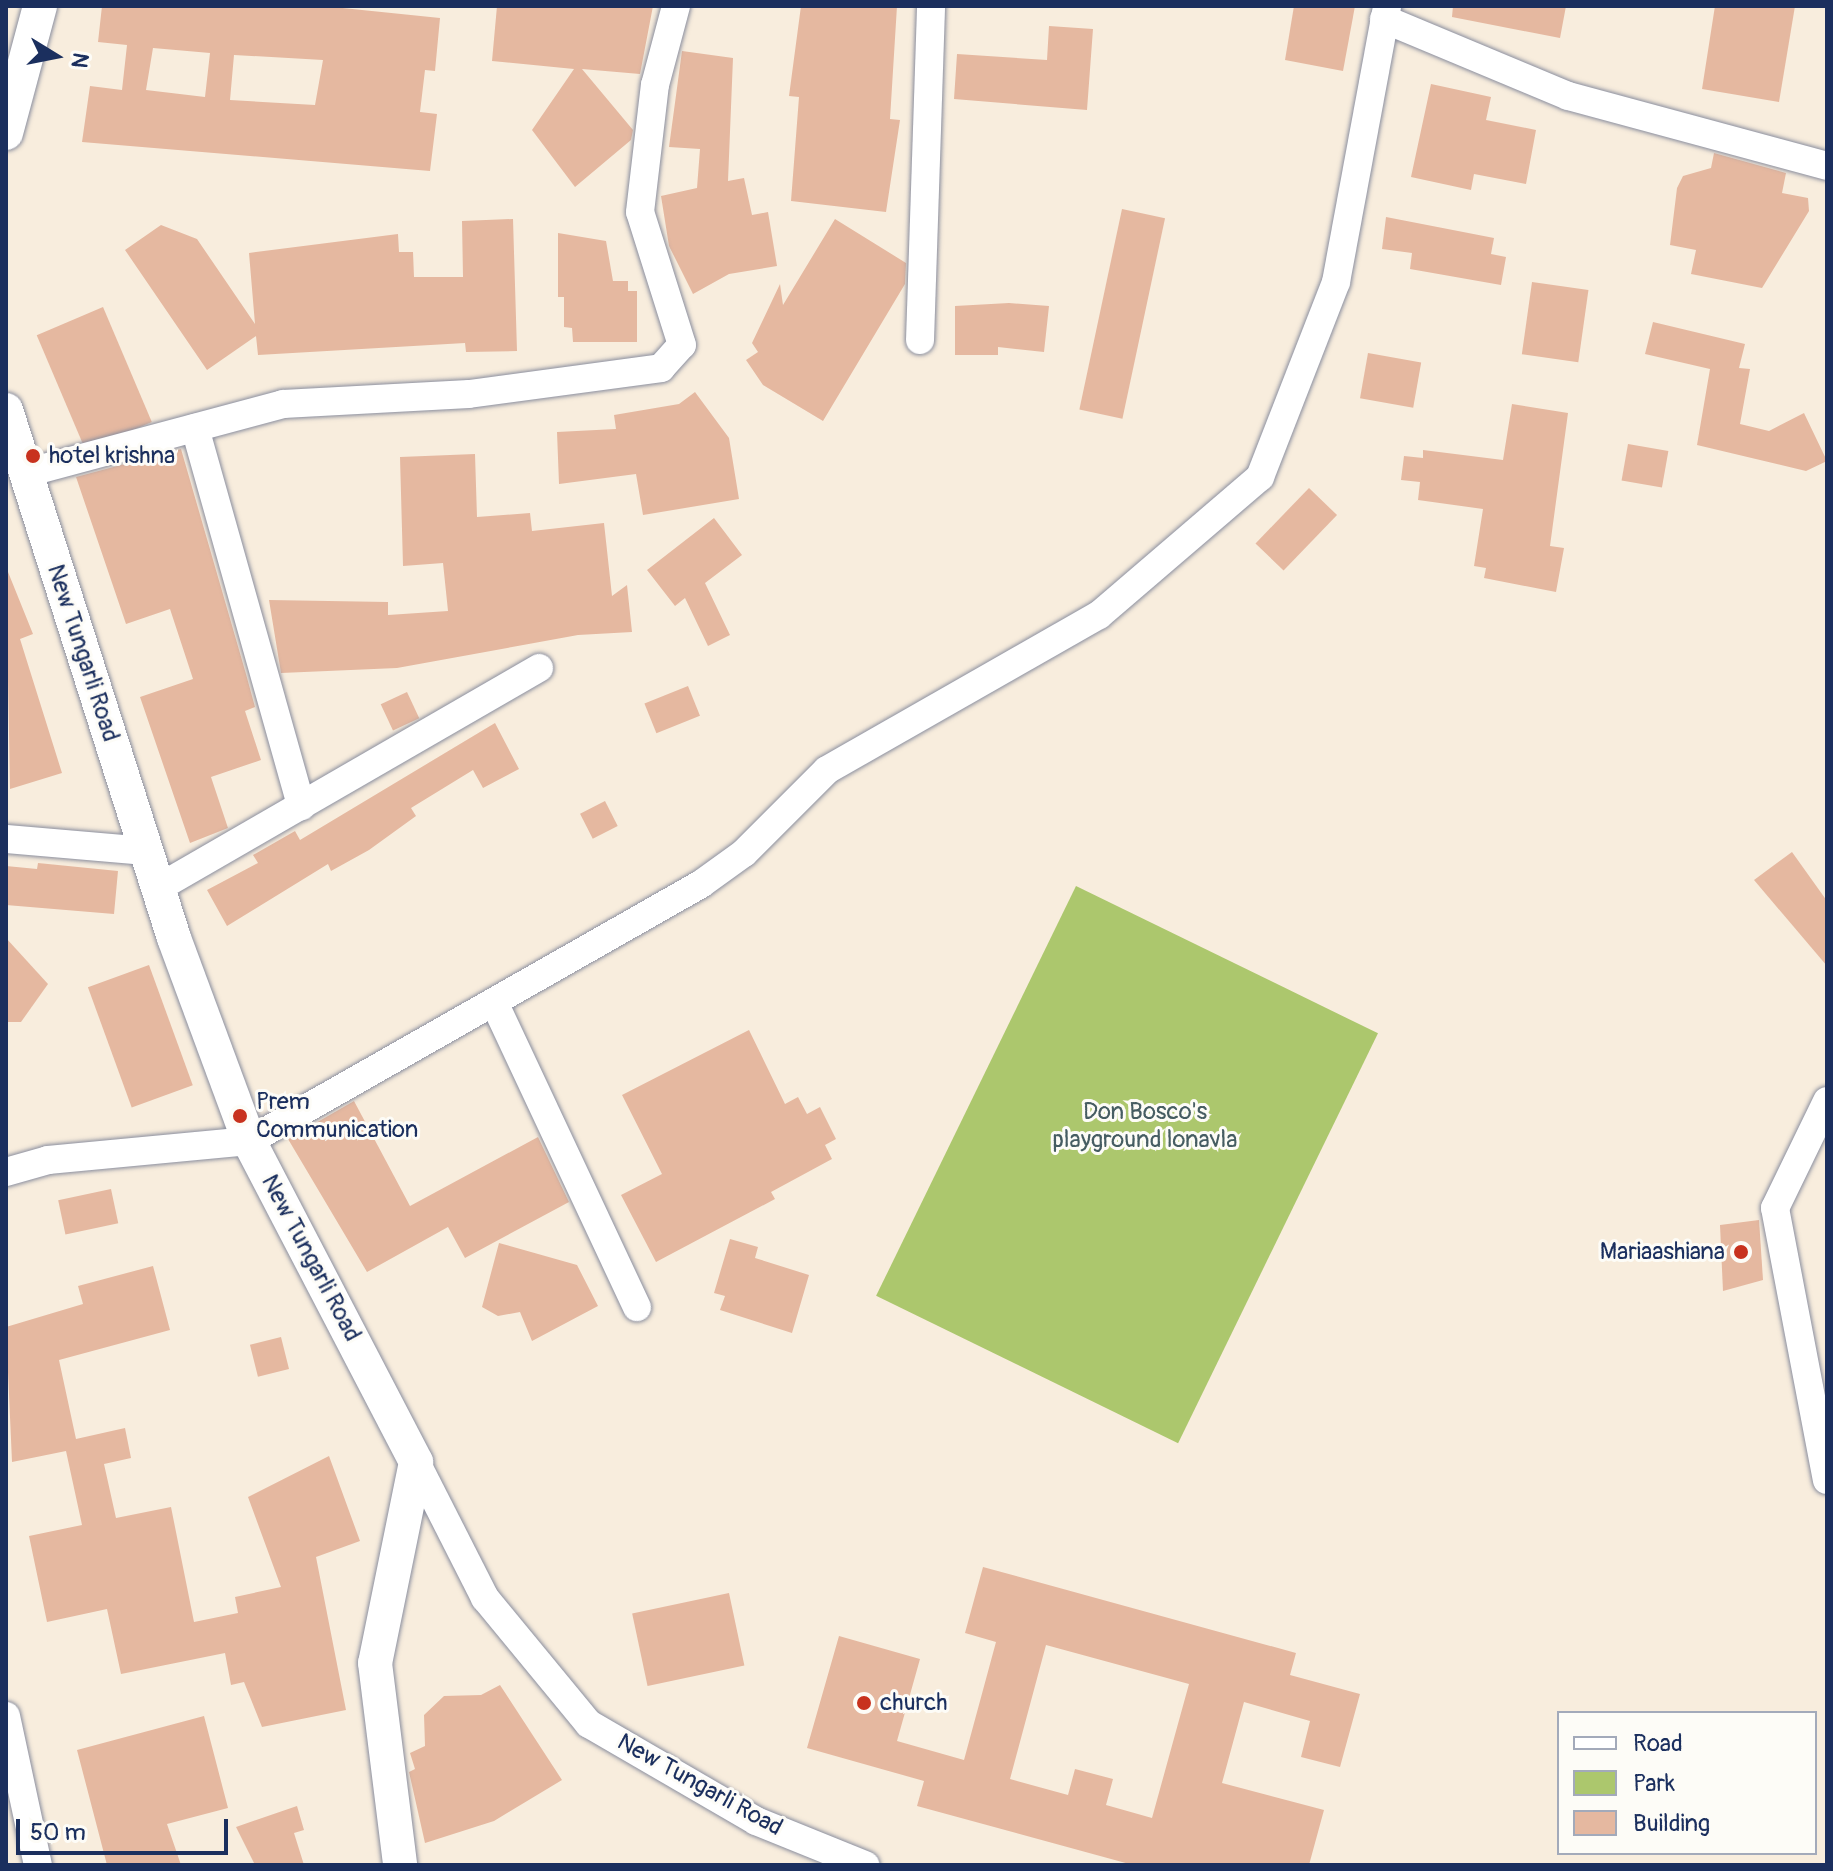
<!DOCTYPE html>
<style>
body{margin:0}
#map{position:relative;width:1833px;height:1871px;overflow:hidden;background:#f8eddd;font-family:Pangolin,sans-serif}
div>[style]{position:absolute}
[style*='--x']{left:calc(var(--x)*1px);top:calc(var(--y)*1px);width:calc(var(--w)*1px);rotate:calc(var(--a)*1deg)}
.green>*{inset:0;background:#acc76d;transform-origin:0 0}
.building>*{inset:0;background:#e5b8a0;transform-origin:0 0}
.roads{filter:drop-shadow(0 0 2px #8a8e9e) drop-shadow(0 0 2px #8a8e9e)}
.minor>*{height:28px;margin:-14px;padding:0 14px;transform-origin:14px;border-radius:14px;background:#fff}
.tertiary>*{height:34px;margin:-17px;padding:0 17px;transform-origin:17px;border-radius:17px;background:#fff}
.dots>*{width:22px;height:22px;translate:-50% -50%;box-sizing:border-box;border:4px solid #fdfcf7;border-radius:50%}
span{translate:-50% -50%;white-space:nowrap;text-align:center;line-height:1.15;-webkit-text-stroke:6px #fdfcf7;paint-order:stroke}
.poi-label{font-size:24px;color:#1b2f5e}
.left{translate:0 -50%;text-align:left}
.right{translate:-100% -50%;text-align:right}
.street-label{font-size:24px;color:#1b2f5e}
.park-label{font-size:24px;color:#465d62}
.frame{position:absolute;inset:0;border:8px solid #1b2f5e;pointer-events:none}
.legend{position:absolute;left:1557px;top:1711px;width:260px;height:144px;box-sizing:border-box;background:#fdfcf7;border:2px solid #a3aaba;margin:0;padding:10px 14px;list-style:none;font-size:24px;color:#1b2f5e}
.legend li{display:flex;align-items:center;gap:16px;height:40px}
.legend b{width:40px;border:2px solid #a3aaba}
.north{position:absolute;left:16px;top:16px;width:80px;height:80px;-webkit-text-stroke:6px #fdfcf7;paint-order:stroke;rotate:100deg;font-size:22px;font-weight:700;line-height:32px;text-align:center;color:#1b2f5e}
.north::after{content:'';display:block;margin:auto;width:28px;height:36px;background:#1b2f5e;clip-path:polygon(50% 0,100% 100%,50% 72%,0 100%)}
.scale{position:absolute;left:16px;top:1819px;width:212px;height:36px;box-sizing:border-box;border:4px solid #1b2f5e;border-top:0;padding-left:10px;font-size:24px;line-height:28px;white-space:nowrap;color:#1b2f5e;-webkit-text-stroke:6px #fdfcf7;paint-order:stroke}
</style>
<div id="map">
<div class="green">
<div style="left:1076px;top:886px;width:336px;height:456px;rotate:26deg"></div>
</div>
<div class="building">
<div style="clip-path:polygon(evenodd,102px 6px,323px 6px,440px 18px,435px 71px,425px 70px,420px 112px,437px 114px,430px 171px,82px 142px,90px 86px,122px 90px,127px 45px,98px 42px,102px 6px,153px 48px,210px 53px,205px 97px,146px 90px,153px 48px,102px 6px,234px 55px,323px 60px,315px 105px,230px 100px,234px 55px)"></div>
<div style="clip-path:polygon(497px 6px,653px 6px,640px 74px,582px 69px,633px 130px,631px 140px,575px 187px,532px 130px,574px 69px,492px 61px)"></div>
<div style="clip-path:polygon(801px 6px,897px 6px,890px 119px,900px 120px,886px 212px,791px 201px,799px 97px,789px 96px)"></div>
<div style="clip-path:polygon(1294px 6px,1355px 6px,1343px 71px,1285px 60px)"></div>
<div style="clip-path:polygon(1453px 6px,1566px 6px,1560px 38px,1452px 17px)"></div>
<div style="clip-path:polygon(1715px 6px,1795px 6px,1779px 102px,1702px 89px)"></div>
<div style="clip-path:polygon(1049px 26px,1093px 29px,1087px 110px,954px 99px,957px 54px,1047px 60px)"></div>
<div style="clip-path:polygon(682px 51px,733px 58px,728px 181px,744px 178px,752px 215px,768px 212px,777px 266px,729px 274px,693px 294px,669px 246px,661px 196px,697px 188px,700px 149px,669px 147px)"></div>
<div style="clip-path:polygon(1431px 84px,1491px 97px,1486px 120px,1536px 130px,1526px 184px,1474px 174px,1471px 190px,1411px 177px)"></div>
<div style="clip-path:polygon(1714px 153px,1786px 173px,1782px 193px,1808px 198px,1809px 211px,1762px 288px,1691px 274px,1696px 250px,1670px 245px,1677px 188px,1683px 176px,1711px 168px)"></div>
<div style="left:1122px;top:209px;width:44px;height:205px;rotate:12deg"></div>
<div style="clip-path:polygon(1386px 217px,1494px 238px,1491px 254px,1506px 257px,1501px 285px,1410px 269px,1412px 253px,1382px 249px)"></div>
<div style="clip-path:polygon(513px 219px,517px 351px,466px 352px,465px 343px,258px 355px,256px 336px,207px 370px,125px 250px,161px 225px,197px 239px,255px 324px,249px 253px,398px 234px,399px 252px,413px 252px,414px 277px,463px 277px,462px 221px)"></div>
<div style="clip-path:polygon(835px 219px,906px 263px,905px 284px,823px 421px,763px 385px,746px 360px,758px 352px,752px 343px,780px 284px,783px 305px)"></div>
<div style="clip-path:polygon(558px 233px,606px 241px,613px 281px,628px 281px,628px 291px,637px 291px,637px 342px,573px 342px,572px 328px,564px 327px,564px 297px,558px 297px)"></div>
<div style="left:1532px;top:282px;width:57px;height:73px;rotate:8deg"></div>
<div style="clip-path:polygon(1009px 303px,1049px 306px,1044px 352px,998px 347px,998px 355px,955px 355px,955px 306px)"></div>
<div style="left:103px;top:307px;width:125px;height:72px;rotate:67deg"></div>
<div style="clip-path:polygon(1653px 322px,1745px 344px,1739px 368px,1750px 369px,1740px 424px,1769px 431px,1804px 413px,1827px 461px,1806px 471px,1697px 445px,1710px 369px,1645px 354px)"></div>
<div style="left:1368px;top:353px;width:54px;height:46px;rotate:10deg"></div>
<div style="clip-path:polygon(695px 392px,729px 438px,739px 499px,643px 515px,636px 474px,559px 484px,557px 432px,616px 429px,614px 415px,679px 404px)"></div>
<div style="clip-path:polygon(1512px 404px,1568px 413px,1550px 546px,1564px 548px,1556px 592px,1484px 578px,1486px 568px,1474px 566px,1483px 509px,1418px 500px,1420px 482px,1401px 480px,1404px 456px,1423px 458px,1423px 450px,1503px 460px)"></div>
<div style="left:1628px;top:444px;width:41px;height:37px;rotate:10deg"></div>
<div style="clip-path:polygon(181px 449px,246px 674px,255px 707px,245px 711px,261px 760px,211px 777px,228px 828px,190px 843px,140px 697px,193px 679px,170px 609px,126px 624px,76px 477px)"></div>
<div style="clip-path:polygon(475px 454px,477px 517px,530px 513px,532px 531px,604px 523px,612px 596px,627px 585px,632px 632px,578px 635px,397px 668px,281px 673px,269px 600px,388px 602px,388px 615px,448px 611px,443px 563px,403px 566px,400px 457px)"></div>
<div style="left:1309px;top:488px;width:39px;height:77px;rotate:44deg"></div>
<div style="clip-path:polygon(714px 518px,742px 555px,705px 583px,730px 635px,708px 646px,685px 598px,675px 606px,647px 570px)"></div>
<div style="clip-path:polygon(6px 567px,33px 634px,20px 639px,62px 773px,10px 789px)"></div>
<div style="left:688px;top:686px;width:32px;height:47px;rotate:68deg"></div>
<div style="left:407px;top:692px;width:29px;height:29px;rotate:65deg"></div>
<div style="clip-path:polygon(495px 723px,519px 769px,483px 788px,473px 770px,411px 808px,416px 816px,369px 850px,331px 871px,328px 864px,227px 926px,207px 890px,258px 863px,253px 855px,295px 831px,300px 840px)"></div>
<div style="left:605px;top:801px;width:28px;height:28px;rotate:63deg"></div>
<div style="clip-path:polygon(1792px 852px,1827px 901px,1827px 966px,1754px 880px)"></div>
<div style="clip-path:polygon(38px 863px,118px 871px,114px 914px,6px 905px,6px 866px,37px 869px)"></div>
<div style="clip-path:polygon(6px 938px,48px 984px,21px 1022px,6px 1022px)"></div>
<div style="left:149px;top:965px;width:128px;height:65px;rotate:70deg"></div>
<div style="clip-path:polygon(749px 1030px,785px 1104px,798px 1097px,807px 1114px,820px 1107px,836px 1139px,825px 1145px,832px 1159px,771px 1192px,775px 1199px,656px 1262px,621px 1195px,662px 1174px,622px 1095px)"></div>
<div style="clip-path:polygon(354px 1101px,410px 1206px,538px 1137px,569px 1202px,465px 1258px,448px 1227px,367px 1272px,288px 1139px)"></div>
<div style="left:111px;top:1189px;width:35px;height:54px;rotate:78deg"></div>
<div style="clip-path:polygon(1759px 1220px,1763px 1280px,1723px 1291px,1720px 1225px)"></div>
<div style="clip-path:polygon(730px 1239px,758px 1247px,755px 1258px,809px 1275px,792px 1333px,720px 1310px,725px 1296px,714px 1293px)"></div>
<div style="clip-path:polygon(499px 1243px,577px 1265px,598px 1306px,532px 1341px,520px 1312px,498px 1316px,482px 1307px)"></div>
<div style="clip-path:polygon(153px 1266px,170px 1330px,59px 1360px,76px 1439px,125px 1428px,131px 1458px,104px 1464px,116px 1518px,171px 1507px,194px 1622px,238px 1613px,235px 1597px,281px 1587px,248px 1497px,329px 1456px,360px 1541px,316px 1557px,346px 1710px,262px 1727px,244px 1682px,231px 1685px,225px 1653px,121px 1674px,107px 1609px,47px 1622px,29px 1536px,82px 1525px,66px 1451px,12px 1462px,6px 1327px,83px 1304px,78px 1286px)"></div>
<div style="left:281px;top:1337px;width:33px;height:32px;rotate:76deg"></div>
<div style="clip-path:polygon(evenodd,983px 1567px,1296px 1653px,1290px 1675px,1360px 1694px,1340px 1767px,1301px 1757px,1310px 1721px,1244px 1702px,1222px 1783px,1324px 1810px,1309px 1865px,1133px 1865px,917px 1806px,924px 1781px,807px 1748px,839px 1636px,920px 1659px,897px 1741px,964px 1760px,996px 1642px,965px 1633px,983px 1567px,1046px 1645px,1189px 1684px,1152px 1818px,1106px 1805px,1113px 1779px,1075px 1769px,1068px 1795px,1010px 1779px,1046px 1645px)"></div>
<div style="left:729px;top:1593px;width:74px;height:99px;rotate:78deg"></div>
<div style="clip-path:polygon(500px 1685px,562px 1780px,494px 1821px,425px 1843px,409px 1772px,415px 1769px,410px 1753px,425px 1746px,424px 1715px,444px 1696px,481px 1695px)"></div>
<div style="clip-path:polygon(204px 1716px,228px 1808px,167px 1824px,181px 1865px,107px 1865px,77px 1750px)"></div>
<div style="clip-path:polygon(297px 1806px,304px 1830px,294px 1833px,304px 1865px,255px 1865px,236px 1827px)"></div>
</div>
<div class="roads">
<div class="minor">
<div style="--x:1384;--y:19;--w:199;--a:22.7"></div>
<div style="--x:1568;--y:96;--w:268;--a:15.1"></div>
<div style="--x:920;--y:340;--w:334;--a:-88.1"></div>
<div style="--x:195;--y:428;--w:393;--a:74.3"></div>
<div style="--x:26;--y:473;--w:266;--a:-15"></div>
<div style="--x:283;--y:404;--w:186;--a:-3.1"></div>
<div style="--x:469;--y:394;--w:194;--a:-7.7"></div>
<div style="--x:661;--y:368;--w:31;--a:-48"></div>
<div style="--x:682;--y:345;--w:139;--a:-107.5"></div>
<div style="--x:640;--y:212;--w:128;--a:-83.3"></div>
<div style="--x:655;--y:85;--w:82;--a:-75.1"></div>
<div style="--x:6;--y:839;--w:141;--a:4.9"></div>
<div style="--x:158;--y:888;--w:440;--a:-30"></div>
<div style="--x:494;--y:1002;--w:337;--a:64.9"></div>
<div style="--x:1827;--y:1101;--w:119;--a:115.9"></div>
<div style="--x:1775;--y:1208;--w:277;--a:79.2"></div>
<div style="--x:6;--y:1172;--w:44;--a:-15.9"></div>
<div style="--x:48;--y:1160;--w:202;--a:-5.4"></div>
<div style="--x:249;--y:1141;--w:520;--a:-29.62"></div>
<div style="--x:701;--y:884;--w:53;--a:-35.8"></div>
<div style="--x:744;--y:853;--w:117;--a:-45"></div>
<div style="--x:827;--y:770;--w:313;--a:-29.7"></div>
<div style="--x:1099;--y:615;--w:212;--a:-40.6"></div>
<div style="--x:1260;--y:477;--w:209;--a:-68.7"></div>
<div style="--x:1336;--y:282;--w:281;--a:-79.5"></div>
<div style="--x:416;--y:1462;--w:153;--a:63.1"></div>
<div style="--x:485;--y:1598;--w:163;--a:50.5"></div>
<div style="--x:589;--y:1724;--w:193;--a:30.1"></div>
<div style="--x:756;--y:1821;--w:118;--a:22"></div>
<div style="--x:6;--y:1716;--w:152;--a:77.9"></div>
</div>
<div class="tertiary">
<div style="--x:6;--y:133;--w:131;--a:-75"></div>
<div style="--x:6;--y:410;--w:554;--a:72.35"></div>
<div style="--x:174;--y:938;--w:216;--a:69.7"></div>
<div style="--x:249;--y:1141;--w:362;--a:62.5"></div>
<div style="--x:416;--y:1462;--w:205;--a:101.5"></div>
<div style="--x:375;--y:1663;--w:204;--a:82.9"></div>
</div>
</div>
<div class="dots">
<div style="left:33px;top:456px;background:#c8321e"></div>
<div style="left:240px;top:1116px;background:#c8321e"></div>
<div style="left:1741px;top:1252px;background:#c8321e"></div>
<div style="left:864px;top:1703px;background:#c8321e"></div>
</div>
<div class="poi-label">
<span class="left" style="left:49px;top:456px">hotel krishna</span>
<span class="left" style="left:256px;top:1116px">Prem<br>Communication</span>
<span class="right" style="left:1725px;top:1252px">Mariaashiana</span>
<span class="left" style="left:880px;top:1703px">church</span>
</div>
<div class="street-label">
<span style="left:83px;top:653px;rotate:72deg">New Tungarli Road</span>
<span style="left:311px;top:1258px;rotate:62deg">New Tungarli Road</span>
<span style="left:700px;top:1785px;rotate:29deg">New Tungarli Road</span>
</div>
<div class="park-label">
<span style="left:1145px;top:1126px">Don Bosco's<br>playground lonavla</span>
</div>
<div class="frame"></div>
<ul class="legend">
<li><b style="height:10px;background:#fff"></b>Road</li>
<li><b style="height:22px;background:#acc76d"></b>Park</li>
<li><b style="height:22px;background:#e5b8a0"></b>Building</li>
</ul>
<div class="north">N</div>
<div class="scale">50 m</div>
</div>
